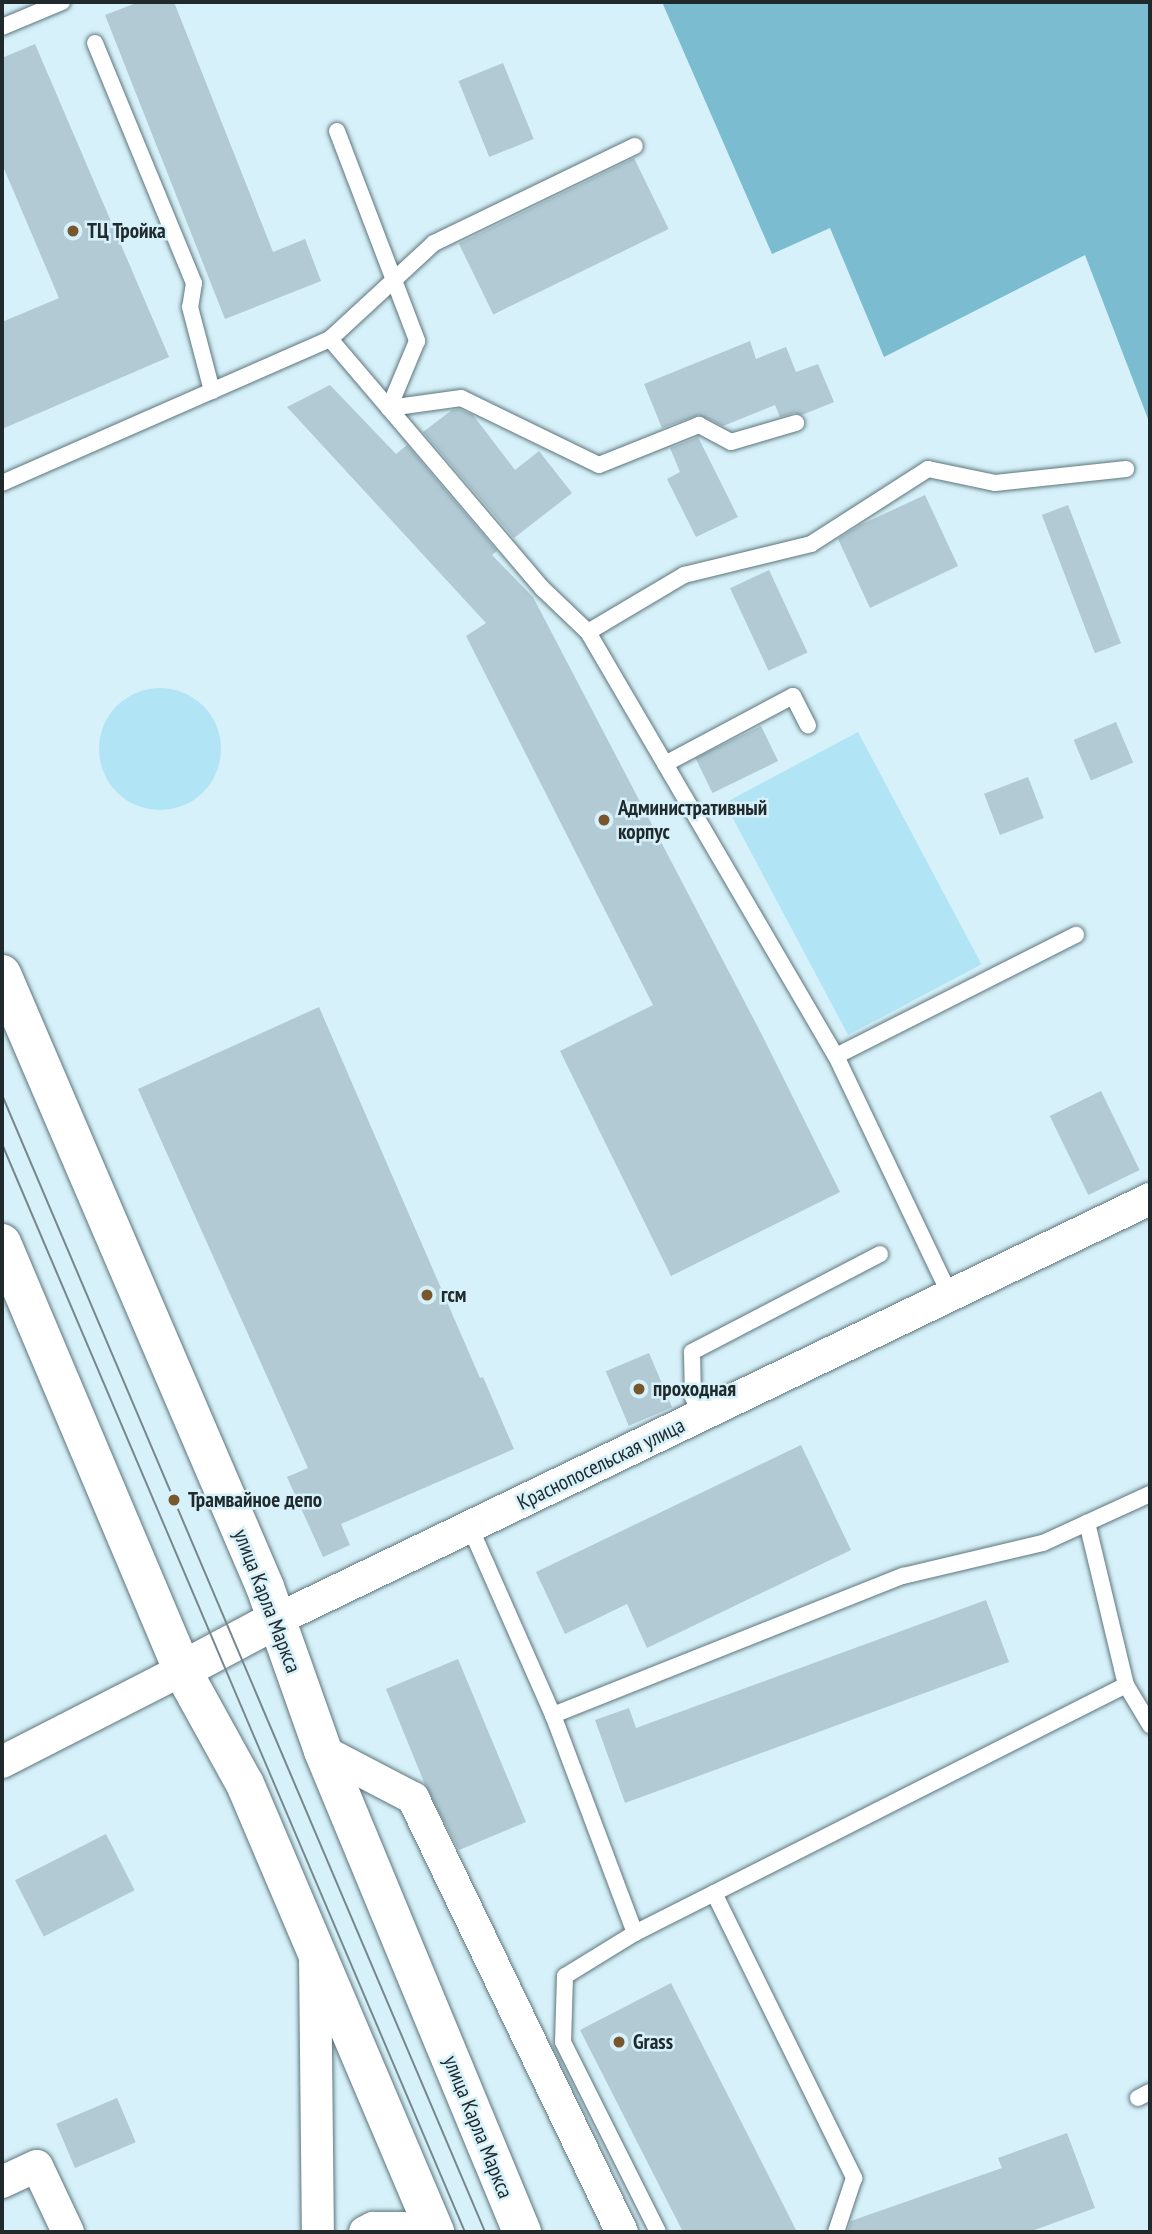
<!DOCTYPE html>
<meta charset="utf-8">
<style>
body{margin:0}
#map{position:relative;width:1152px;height:2234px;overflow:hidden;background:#d6f1f9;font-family:"PT Sans Narrow",sans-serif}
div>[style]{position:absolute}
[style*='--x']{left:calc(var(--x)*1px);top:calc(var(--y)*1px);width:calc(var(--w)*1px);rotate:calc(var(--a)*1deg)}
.green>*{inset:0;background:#b1e4f4;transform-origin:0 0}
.round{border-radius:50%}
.forest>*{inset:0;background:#7bbcd1}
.building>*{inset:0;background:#b1cad3;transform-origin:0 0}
.roads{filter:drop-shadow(0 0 2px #5e757d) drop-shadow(0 0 2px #5e757d)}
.lane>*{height:16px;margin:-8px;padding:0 8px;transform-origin:8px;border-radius:8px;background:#fff}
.street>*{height:32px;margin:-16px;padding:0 16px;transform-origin:16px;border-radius:16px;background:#fff}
.primary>*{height:38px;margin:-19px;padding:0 19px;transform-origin:19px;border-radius:19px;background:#fff}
.tram>*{height:2px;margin:-1px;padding:0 1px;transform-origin:1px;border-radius:1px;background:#76888e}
.dots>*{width:19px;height:19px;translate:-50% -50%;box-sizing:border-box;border:4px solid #d6f1f9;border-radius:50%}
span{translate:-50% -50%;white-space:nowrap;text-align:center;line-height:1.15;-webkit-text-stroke:5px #d6f1f9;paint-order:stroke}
.poi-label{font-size:21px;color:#202a2d;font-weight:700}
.left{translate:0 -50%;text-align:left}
.street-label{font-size:21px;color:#202a2d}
.frame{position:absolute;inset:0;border:4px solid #202a2d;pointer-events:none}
</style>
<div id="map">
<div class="green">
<div class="round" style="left:99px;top:688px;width:122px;height:122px"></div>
<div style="left:858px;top:732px;width:263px;height:151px;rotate:62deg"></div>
</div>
<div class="forest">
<div style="clip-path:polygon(662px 2px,1150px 2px,1150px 424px,1085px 255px,884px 357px,830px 228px,772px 254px)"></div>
</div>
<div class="building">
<div style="clip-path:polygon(139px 2px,174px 2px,273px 252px,305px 239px,321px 281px,225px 319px,105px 15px)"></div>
<div style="clip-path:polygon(35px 44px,169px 357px,2px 429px,2px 322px,59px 298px,2px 164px,2px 58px)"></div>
<div style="left:503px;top:63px;width:82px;height:48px;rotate:68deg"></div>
<div style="left:634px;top:158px;width:79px;height:195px;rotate:64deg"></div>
<div style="clip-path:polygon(750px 341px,756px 359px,786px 347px,796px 372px,818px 364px,834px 402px,802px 415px,794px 413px,780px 417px,775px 405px,723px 426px,699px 415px,662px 428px,644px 384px)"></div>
<div style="clip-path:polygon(330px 385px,396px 454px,407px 445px,497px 551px,492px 555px,533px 597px,763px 1037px,840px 1192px,671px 1276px,560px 1051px,653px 1005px,466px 636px,486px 623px,287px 407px)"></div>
<div style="clip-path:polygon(459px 409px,473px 415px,515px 470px,539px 451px,572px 493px,514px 538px,423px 432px,452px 410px)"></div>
<div style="clip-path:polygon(698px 437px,738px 517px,696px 537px,667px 479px,680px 472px,670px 448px)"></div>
<div style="clip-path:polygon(925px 495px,958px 566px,870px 608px,838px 539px,860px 525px)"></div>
<div style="left:1068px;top:505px;width:148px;height:28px;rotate:69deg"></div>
<div style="left:769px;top:570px;width:91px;height:43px;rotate:65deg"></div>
<div style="left:1116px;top:722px;width:44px;height:46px;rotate:67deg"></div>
<div style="left:761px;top:726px;width:39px;height:73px;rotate:64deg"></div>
<div style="left:1028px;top:777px;width:44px;height:47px;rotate:69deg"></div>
<div style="clip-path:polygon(319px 1007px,480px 1378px,483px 1377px,514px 1449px,341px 1524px,350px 1545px,323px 1557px,287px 1477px,308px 1468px,138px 1089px)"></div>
<div style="left:1101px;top:1091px;width:88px;height:57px;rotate:64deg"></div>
<div style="left:649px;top:1353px;width:59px;height:47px;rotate:67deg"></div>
<div style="clip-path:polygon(801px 1445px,851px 1550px,647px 1648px,627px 1604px,565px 1634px,536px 1572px)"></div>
<div style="clip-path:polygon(986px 1600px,1009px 1662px,625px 1803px,595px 1720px,629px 1708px,636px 1728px)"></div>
<div style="clip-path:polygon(458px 1659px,526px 1822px,459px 1850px,426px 1787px,386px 1689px)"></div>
<div style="left:106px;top:1834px;width:63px;height:102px;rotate:63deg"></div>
<div style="clip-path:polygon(671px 1983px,797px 2232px,683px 2232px,580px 2030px)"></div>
<div style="left:117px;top:2098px;width:48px;height:66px;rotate:67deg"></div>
<div style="clip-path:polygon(1067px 2133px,1095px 2208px,1029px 2232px,847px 2232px,851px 2221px,1002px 2168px,998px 2158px)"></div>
</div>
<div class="roads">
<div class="lane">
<div style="--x:2;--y:27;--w:65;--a:-22.6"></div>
<div style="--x:95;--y:43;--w:260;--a:67.6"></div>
<div style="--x:194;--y:283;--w:24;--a:99"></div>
<div style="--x:190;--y:307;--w:87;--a:75.3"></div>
<div style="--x:337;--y:131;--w:225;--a:69.1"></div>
<div style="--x:417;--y:341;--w:73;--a:112.7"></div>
<div style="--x:330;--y:339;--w:142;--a:-42.7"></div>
<div style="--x:434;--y:243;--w:223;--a:-25.8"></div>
<div style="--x:389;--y:408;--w:73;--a:-7.9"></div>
<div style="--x:461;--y:398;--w:153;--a:25.9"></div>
<div style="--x:599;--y:465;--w:108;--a:-21.8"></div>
<div style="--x:699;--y:425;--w:36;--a:28"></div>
<div style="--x:731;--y:442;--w:68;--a:-16.3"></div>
<div style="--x:2;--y:483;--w:358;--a:-23.7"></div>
<div style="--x:330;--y:339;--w:328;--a:49.6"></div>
<div style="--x:543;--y:589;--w:62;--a:43.7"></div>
<div style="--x:588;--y:632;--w:491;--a:59.7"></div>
<div style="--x:836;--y:1056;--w:265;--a:64.5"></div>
<div style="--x:588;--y:632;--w:112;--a:-30.7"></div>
<div style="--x:684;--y:575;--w:131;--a:-13.7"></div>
<div style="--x:811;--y:544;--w:139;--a:-32.7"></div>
<div style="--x:928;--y:469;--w:68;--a:11.8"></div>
<div style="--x:995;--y:483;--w:132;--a:-6.1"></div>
<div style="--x:665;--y:764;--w:145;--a:-28"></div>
<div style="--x:793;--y:696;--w:33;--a:63"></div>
<div style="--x:836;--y:1056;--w:269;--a:-26.8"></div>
<div style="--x:701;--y:1415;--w:20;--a:-114"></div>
<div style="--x:693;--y:1397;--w:45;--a:-91.3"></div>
<div style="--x:692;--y:1352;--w:212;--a:-27.5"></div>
<div style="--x:470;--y:1527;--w:206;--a:66.2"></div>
<div style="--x:553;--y:1715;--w:377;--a:-21.7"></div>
<div style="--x:903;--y:1576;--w:144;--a:-13.3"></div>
<div style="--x:1043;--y:1543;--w:118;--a:-24.6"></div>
<div style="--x:1126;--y:1685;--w:47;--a:59"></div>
<div style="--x:553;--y:1715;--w:233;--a:69.4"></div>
<div style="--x:635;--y:1933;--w:550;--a:-26.8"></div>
<div style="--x:1126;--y:1685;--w:167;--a:-103.5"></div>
<div style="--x:714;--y:1893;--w:318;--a:63.8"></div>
<div style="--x:854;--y:2178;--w:57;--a:108.4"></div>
<div style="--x:635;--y:1933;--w:82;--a:148.4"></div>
<div style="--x:565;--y:1976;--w:66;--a:91.7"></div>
<div style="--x:563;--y:2042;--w:212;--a:63.4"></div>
<div style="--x:1138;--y:2098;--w:13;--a:-27"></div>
</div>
<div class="street">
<div style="--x:278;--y:1619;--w:968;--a:-25.72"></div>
<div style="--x:323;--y:1751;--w:102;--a:27.6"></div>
<div style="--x:413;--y:1798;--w:482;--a:64.3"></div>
<div style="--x:2;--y:1762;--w:202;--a:-27.1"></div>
<div style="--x:315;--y:1956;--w:276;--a:89.4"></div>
<div style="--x:2;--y:2182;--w:38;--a:-25"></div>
<div style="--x:37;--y:2166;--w:73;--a:64.8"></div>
<div style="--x:365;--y:2232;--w:9;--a:-27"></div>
<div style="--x:373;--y:2228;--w:29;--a:0"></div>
<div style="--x:402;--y:2228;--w:11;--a:22"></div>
</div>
<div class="primary">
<div style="--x:2;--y:974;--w:667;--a:66.78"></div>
<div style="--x:265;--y:1587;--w:174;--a:70.5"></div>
<div style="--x:323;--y:1751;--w:521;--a:67.52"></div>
<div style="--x:2;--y:1243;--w:463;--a:67.1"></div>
<div style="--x:182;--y:1670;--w:130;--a:61.1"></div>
<div style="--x:245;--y:1784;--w:487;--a:67"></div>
<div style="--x:182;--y:1670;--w:109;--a:-28"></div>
</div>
</div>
<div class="tram">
<div style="--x:2;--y:1095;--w:1235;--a:66.98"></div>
<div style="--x:2;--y:1144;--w:1182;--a:66.95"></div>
</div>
<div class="dots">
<div style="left:73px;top:231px;background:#78562e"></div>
<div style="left:604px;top:820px;background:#78562e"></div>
<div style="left:427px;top:1295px;background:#78562e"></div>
<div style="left:639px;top:1389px;background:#78562e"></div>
<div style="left:174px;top:1500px;background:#78562e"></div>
<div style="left:619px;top:2042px;background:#78562e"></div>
</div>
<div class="poi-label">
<span class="left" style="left:87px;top:231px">ТЦ Тройка</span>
<span class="left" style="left:618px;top:820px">Административный<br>корпус</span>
<span class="left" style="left:441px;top:1295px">гсм</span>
<span class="left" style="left:653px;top:1389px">проходная</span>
<span class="left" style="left:188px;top:1500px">Трамвайное депо</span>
<span class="left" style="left:633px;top:2042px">Grass</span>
</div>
<div class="street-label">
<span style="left:601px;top:1464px;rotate:-26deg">Краснопосельская улица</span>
<span style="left:267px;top:1601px;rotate:69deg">улица Карла Маркса</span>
<span style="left:478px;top:2127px;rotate:68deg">улица Карла Маркса</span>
</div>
<div class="frame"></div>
</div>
